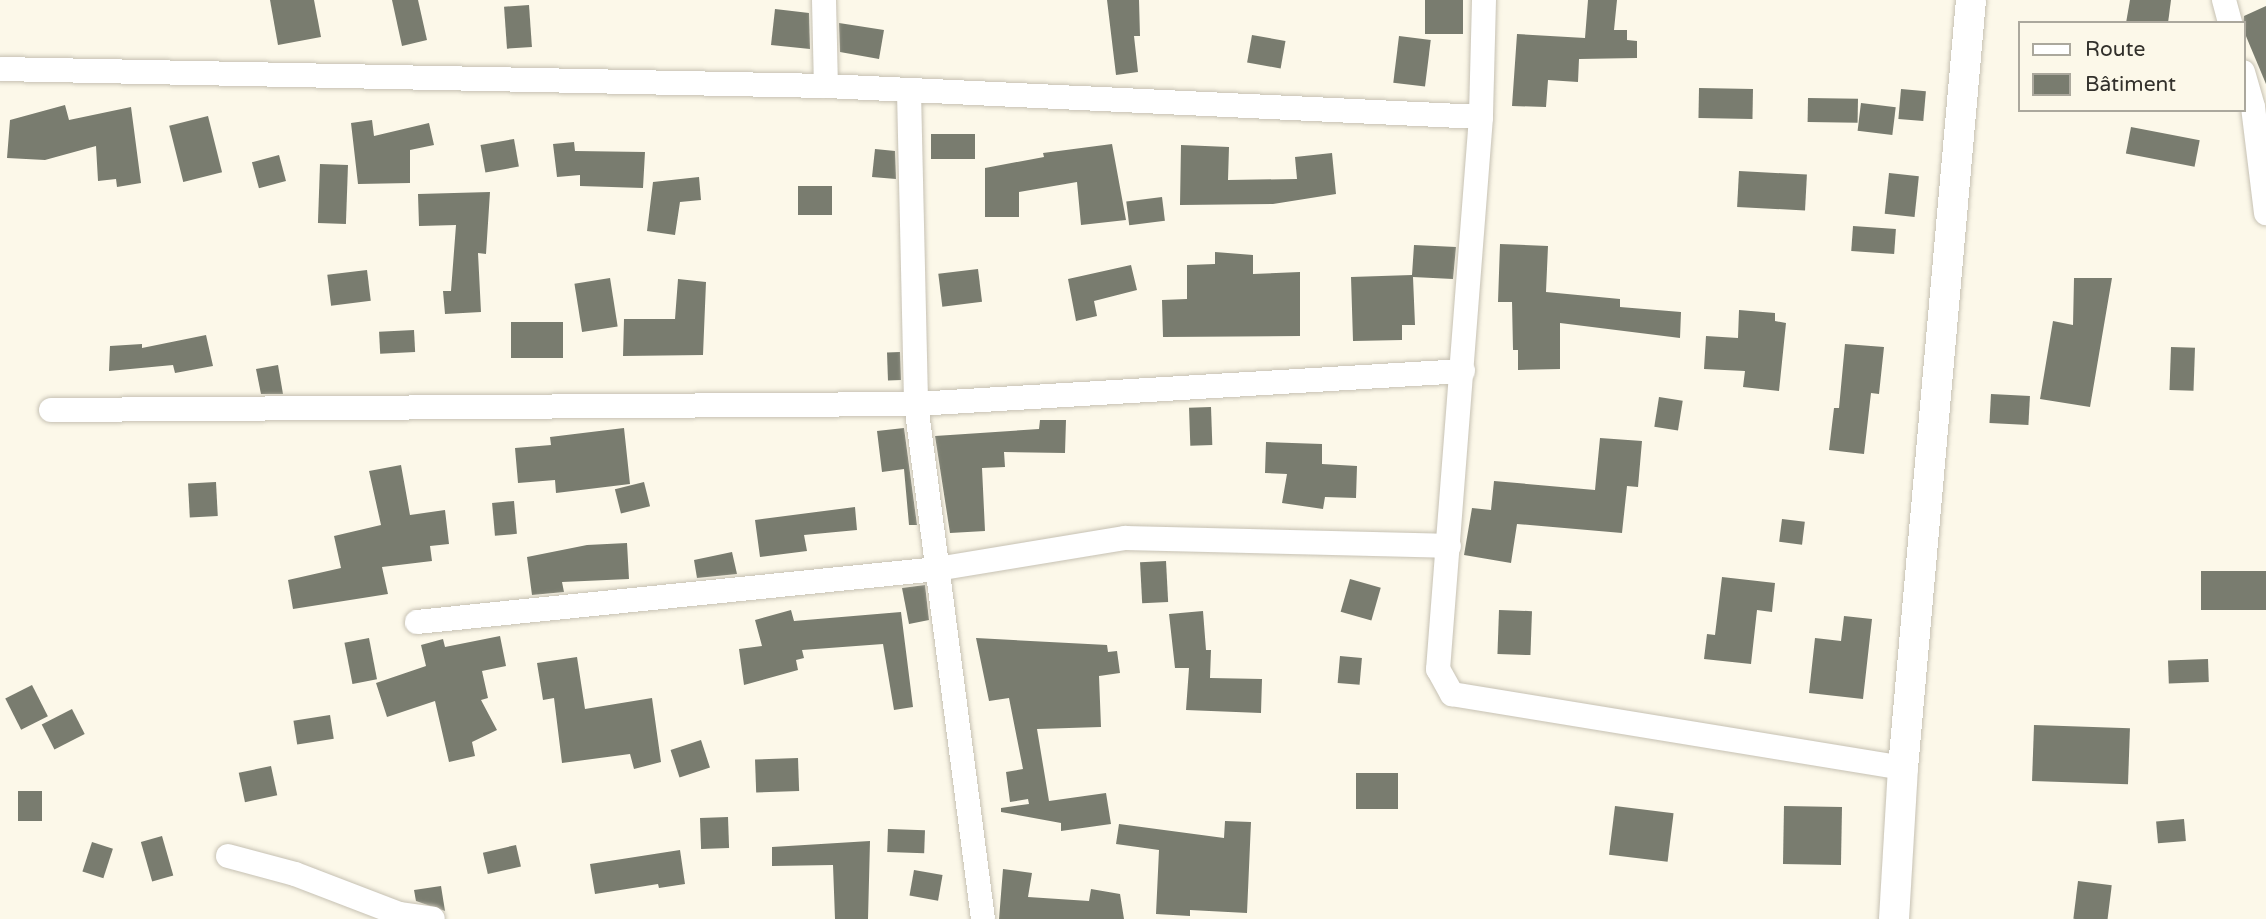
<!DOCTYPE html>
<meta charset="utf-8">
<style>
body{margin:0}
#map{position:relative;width:2266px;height:919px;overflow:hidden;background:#fcf8e9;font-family:"Varela Round",sans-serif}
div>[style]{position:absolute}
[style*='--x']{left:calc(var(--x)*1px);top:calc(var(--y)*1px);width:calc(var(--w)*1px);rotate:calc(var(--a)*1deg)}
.building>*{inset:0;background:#797c6f;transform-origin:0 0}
.roads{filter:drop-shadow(0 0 2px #c6c1b3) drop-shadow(0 0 2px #c6c1b3)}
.minor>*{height:24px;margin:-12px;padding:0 12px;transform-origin:12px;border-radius:12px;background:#fff}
.tertiary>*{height:30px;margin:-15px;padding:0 15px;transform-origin:15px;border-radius:15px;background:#fff}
span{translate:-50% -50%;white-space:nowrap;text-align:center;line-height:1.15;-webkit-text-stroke:5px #fcf8e9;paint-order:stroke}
.legend{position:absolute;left:2018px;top:21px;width:228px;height:91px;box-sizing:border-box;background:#fcf8e9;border:2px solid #aba89d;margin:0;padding:9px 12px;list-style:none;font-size:21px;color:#32302b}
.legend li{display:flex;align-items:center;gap:14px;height:35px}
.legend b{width:35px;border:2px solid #aba89d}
</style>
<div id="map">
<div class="building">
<div style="clip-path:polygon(270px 0,314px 0,321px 37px,278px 45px)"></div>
<div style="clip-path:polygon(392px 0,418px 0,427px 40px,402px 46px)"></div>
<div style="clip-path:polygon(1107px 0,1139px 0,1140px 36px,1134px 36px,1138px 72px,1116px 75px)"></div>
<div style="left:1425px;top:0;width:38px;height:34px"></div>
<div style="clip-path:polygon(1588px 0,1617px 0,1614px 30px,1627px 30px,1627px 40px,1637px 41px,1637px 58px,1579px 59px,1578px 82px,1548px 80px,1546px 107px,1512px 106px,1517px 34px,1585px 38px)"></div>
<div style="clip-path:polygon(2130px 0,2171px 0,2168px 23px,2126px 23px)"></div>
<div style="left:529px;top:5px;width:42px;height:25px;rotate:86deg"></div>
<div style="clip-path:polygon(2266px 6px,2266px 84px,2243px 29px,2244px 16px)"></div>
<div style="clip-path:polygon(775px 9px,809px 13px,810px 49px,771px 45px)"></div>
<div style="clip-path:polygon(839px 23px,884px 30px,879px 59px,840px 52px)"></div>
<div style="left:1252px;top:35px;width:34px;height:28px;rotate:10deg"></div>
<div style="left:1399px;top:36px;width:32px;height:47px;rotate:7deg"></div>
<div style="left:1699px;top:88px;width:54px;height:30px;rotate:1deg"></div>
<div style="left:1901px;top:89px;width:25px;height:30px;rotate:5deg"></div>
<div style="left:1808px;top:98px;width:50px;height:24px;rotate:1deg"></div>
<div style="left:1861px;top:103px;width:35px;height:28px;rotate:7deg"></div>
<div style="clip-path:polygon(65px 105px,69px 120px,131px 107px,141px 183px,117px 187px,116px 179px,98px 181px,96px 146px,45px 160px,7px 158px,10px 120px)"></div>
<div style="left:208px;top:116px;width:58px;height:40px;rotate:76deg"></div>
<div style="clip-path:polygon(372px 120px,374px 136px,429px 123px,434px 145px,410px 150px,410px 183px,358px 184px,351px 123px)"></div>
<div style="left:2131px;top:127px;width:70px;height:27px;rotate:11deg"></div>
<div style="left:931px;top:134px;width:44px;height:25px"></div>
<div style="left:514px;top:139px;width:28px;height:34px;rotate:80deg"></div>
<div style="clip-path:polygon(574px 142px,575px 151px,645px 152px,643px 188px,580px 186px,580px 175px,557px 177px,553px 144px)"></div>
<div style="clip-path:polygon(1112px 144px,1126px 220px,1081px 225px,1077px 182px,1019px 192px,1019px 217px,985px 217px,985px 168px,1044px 157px,1043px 153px)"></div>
<div style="clip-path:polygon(1181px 145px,1229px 147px,1228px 180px,1297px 179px,1295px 157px,1332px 153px,1336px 194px,1273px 204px,1180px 205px)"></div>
<div style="clip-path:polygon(875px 149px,895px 151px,896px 179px,872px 177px)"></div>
<div style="left:279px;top:155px;width:27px;height:28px;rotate:75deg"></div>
<div style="left:320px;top:164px;width:28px;height:59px;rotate:2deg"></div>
<div style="left:1739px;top:171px;width:68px;height:36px;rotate:3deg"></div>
<div style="left:1889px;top:173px;width:30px;height:41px;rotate:6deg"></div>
<div style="clip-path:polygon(699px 177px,701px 200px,680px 202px,675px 235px,647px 231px,653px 182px)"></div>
<div style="left:832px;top:186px;width:29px;height:34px;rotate:90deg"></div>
<div style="clip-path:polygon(490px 192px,486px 254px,478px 253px,481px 312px,445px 314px,443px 291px,451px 291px,456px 225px,419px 226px,418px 194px)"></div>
<div style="left:1162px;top:197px;width:24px;height:36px;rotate:83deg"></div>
<div style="left:1853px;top:226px;width:43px;height:25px;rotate:4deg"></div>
<div style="clip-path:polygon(1500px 244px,1548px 246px,1546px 292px,1620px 299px,1620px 307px,1681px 312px,1680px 338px,1560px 323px,1560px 369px,1518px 370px,1518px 350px,1513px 350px,1512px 302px,1498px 302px)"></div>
<div style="clip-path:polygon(1414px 245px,1456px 247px,1453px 279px,1413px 277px,1415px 325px,1402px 325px,1402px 340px,1353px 341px,1351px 277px,1412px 275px)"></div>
<div style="clip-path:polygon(1215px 252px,1253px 255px,1253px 274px,1300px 272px,1300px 336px,1163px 337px,1162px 300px,1187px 299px,1187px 265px,1215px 264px)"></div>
<div style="clip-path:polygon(1131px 265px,1137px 290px,1094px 301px,1097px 316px,1076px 321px,1068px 279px)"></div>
<div style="left:978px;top:269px;width:33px;height:40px;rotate:83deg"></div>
<div style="left:367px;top:270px;width:31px;height:40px;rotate:83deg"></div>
<div style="left:610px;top:278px;width:49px;height:36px;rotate:81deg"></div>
<div style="clip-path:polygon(2074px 278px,2112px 278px,2090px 407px,2040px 399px,2053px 321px,2073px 325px)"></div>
<div style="clip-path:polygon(678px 279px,706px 282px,703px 355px,623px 356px,624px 319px,675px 319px)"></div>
<div style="clip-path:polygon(1739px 310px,1775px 313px,1775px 321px,1786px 323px,1779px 391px,1743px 387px,1745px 371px,1704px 369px,1706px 336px,1738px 338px)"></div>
<div style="left:511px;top:322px;width:52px;height:36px"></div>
<div style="left:414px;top:330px;width:22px;height:35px;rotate:87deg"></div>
<div style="clip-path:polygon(206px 335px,213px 366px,175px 373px,173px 365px,109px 371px,110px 346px,142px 344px,142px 348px)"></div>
<div style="clip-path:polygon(1845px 344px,1884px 347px,1879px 394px,1871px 393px,1864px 454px,1829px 450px,1834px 408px,1839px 408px)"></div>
<div style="left:2171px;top:347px;width:24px;height:43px;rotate:2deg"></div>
<div style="left:900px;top:352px;width:28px;height:13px;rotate:88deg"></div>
<div style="clip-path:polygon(278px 365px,283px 394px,261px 394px,256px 369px)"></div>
<div style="left:1991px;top:394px;width:39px;height:29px;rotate:3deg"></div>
<div style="left:1659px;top:397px;width:24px;height:30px;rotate:9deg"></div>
<div style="left:1211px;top:407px;width:38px;height:22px;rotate:88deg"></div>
<div style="clip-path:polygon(1040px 420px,1066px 420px,1065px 453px,1004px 452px,1005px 467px,982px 468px,985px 531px,950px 533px,935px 436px,1039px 429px)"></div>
<div style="clip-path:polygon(624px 428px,630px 484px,556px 493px,555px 480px,518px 483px,515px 448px,551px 445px,550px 437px)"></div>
<div style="clip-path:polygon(904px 428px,917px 525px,909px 525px,904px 469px,882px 472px,877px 431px)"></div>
<div style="clip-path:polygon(1600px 438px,1642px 441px,1638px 487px,1627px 486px,1622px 533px,1517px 524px,1511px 563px,1464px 555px,1472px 508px,1491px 510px,1494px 481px,1595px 490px)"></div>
<div style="clip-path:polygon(1266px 442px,1322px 444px,1322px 464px,1357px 466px,1356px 498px,1325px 497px,1323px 509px,1282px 503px,1287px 474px,1265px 473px)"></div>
<div style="clip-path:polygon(401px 465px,410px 515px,445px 510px,449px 544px,430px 546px,432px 561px,382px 567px,388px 594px,293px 609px,288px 580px,341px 568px,334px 536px,381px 525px,369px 471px)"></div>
<div style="left:216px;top:482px;width:34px;height:28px;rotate:87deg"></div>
<div style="left:644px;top:482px;width:25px;height:30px;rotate:76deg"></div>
<div style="left:514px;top:501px;width:33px;height:22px;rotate:85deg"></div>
<div style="clip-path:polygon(855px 507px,857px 530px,804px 535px,807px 551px,760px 557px,755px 520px)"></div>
<div style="left:1782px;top:519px;width:23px;height:23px;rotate:7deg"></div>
<div style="clip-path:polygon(627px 543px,629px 579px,562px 582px,564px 592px,532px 595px,527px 557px,587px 545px)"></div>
<div style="clip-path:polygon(732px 552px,737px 574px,697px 578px,694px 560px)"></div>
<div style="left:1166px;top:561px;width:41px;height:26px;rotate:87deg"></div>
<div style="left:2266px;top:571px;width:39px;height:65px;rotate:90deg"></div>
<div style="clip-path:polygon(1722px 577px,1775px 583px,1772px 612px,1757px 610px,1751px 664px,1704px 659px,1707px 634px,1715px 635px)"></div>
<div style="left:1350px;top:579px;width:32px;height:34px;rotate:16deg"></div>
<div style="clip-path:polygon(925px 585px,929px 620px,909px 624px,902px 588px)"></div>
<div style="clip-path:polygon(791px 610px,794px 621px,901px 612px,913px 707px,894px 710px,883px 644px,802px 650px,804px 658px,796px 660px,798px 670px,744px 685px,739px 649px,762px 646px,755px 620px)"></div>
<div style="left:1499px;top:610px;width:33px;height:44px;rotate:2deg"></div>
<div style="clip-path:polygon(1203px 611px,1206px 650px,1211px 650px,1210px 678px,1262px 679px,1261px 713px,1186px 710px,1189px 668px,1175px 668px,1169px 614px)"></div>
<div style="clip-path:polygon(1844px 616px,1872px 619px,1863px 699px,1809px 693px,1815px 638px,1841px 641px)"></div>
<div style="clip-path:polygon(500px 636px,506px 666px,482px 671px,488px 698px,481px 700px,497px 730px,472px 742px,475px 756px,449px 762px,435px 701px,387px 717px,376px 683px,426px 666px,421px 645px,443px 639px,445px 647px)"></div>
<div style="left:369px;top:638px;width:42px;height:25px;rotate:79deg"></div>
<div style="clip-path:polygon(976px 638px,1107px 645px,1108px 652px,1117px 651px,1120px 673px,1099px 676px,1101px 727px,1037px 729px,1049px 801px,1106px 793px,1111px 824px,1061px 831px,1061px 823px,1001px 812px,1001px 808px,1029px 804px,1028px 799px,1010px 802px,1006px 772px,1023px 769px,1009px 698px,989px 701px)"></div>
<div style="left:1340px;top:656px;width:22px;height:27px;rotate:5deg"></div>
<div style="clip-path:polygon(577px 657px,585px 709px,652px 698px,661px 762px,634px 769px,630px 754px,562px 763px,554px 698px,543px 700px,537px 663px)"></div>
<div style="left:2208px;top:659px;width:23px;height:40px;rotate:88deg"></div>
<div style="left:32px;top:685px;width:35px;height:30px;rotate:63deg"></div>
<div style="left:72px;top:709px;width:28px;height:34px;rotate:63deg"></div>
<div style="left:330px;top:715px;width:24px;height:37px;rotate:81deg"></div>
<div style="left:2034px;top:725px;width:96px;height:56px;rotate:2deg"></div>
<div style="left:701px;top:740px;width:29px;height:32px;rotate:72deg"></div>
<div style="left:798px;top:758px;width:33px;height:43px;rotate:88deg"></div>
<div style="left:271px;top:766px;width:30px;height:33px;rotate:78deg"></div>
<div style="left:1356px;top:773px;width:42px;height:36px"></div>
<div style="left:18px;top:791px;width:24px;height:30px"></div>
<div style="left:1615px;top:806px;width:59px;height:49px;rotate:7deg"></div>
<div style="left:1784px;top:806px;width:58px;height:58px;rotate:1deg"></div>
<div style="left:728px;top:817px;width:31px;height:28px;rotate:88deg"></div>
<div style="left:2184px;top:819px;width:22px;height:28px;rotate:85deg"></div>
<div style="clip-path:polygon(1225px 821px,1251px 822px,1247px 913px,1190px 910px,1190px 916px,1156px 914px,1159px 850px,1116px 844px,1119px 824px,1224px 838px)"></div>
<div style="left:888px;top:829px;width:37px;height:23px;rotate:2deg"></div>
<div style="left:162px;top:836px;width:41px;height:22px;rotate:74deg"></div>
<div style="clip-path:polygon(870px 841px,868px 919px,835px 919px,833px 865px,772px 866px,772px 847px)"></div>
<div style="left:92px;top:842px;width:22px;height:31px;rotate:18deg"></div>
<div style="left:516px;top:845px;width:22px;height:34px;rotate:77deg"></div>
<div style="clip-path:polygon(680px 850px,685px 884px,659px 888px,658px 884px,595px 894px,590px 864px)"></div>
<div style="clip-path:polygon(1003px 869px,1032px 873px,1028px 897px,1089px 901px,1091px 889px,1120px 894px,1124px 919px,999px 919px)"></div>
<div style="left:914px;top:870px;width:29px;height:26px;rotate:10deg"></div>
<div style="left:2078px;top:881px;width:34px;height:38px;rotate:7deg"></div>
<div style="clip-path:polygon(441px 886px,445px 911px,416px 901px,414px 890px)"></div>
</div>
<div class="roads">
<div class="minor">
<div style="--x:824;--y:0;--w:86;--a:88.7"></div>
<div style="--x:1484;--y:0;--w:117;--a:91.5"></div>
<div style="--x:1481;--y:117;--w:554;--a:94.45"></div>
<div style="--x:1438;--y:669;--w:29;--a:61"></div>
<div style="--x:1452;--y:694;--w:457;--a:9.3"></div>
<div style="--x:2224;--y:0;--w:24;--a:75"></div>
<div style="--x:0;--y:69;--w:826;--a:1.18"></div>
<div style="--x:826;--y:86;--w:656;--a:2.71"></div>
<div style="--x:2243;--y:72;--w:36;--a:74"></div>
<div style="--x:2253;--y:107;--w:107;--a:83"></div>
<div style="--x:909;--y:92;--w:312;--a:88.7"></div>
<div style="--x:916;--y:404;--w:519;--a:82.59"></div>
<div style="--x:51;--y:410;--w:865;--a:-0.4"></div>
<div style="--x:916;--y:404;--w:548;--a:-3.45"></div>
<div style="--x:417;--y:622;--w:523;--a:-5.82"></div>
<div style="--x:937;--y:569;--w:191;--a:-9.4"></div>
<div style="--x:1125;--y:538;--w:324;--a:1.4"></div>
<div style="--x:228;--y:856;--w:69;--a:15"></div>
<div style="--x:295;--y:874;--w:111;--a:21"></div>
<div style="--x:399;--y:914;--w:34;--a:8"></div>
</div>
<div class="tertiary">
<div style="--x:1894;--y:919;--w:151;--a:-86.6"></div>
<div style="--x:1903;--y:768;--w:771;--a:-84.94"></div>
</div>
</div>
<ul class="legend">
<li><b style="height:9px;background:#fff"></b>Route</li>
<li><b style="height:19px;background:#797c6f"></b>Bâtiment</li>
</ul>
</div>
